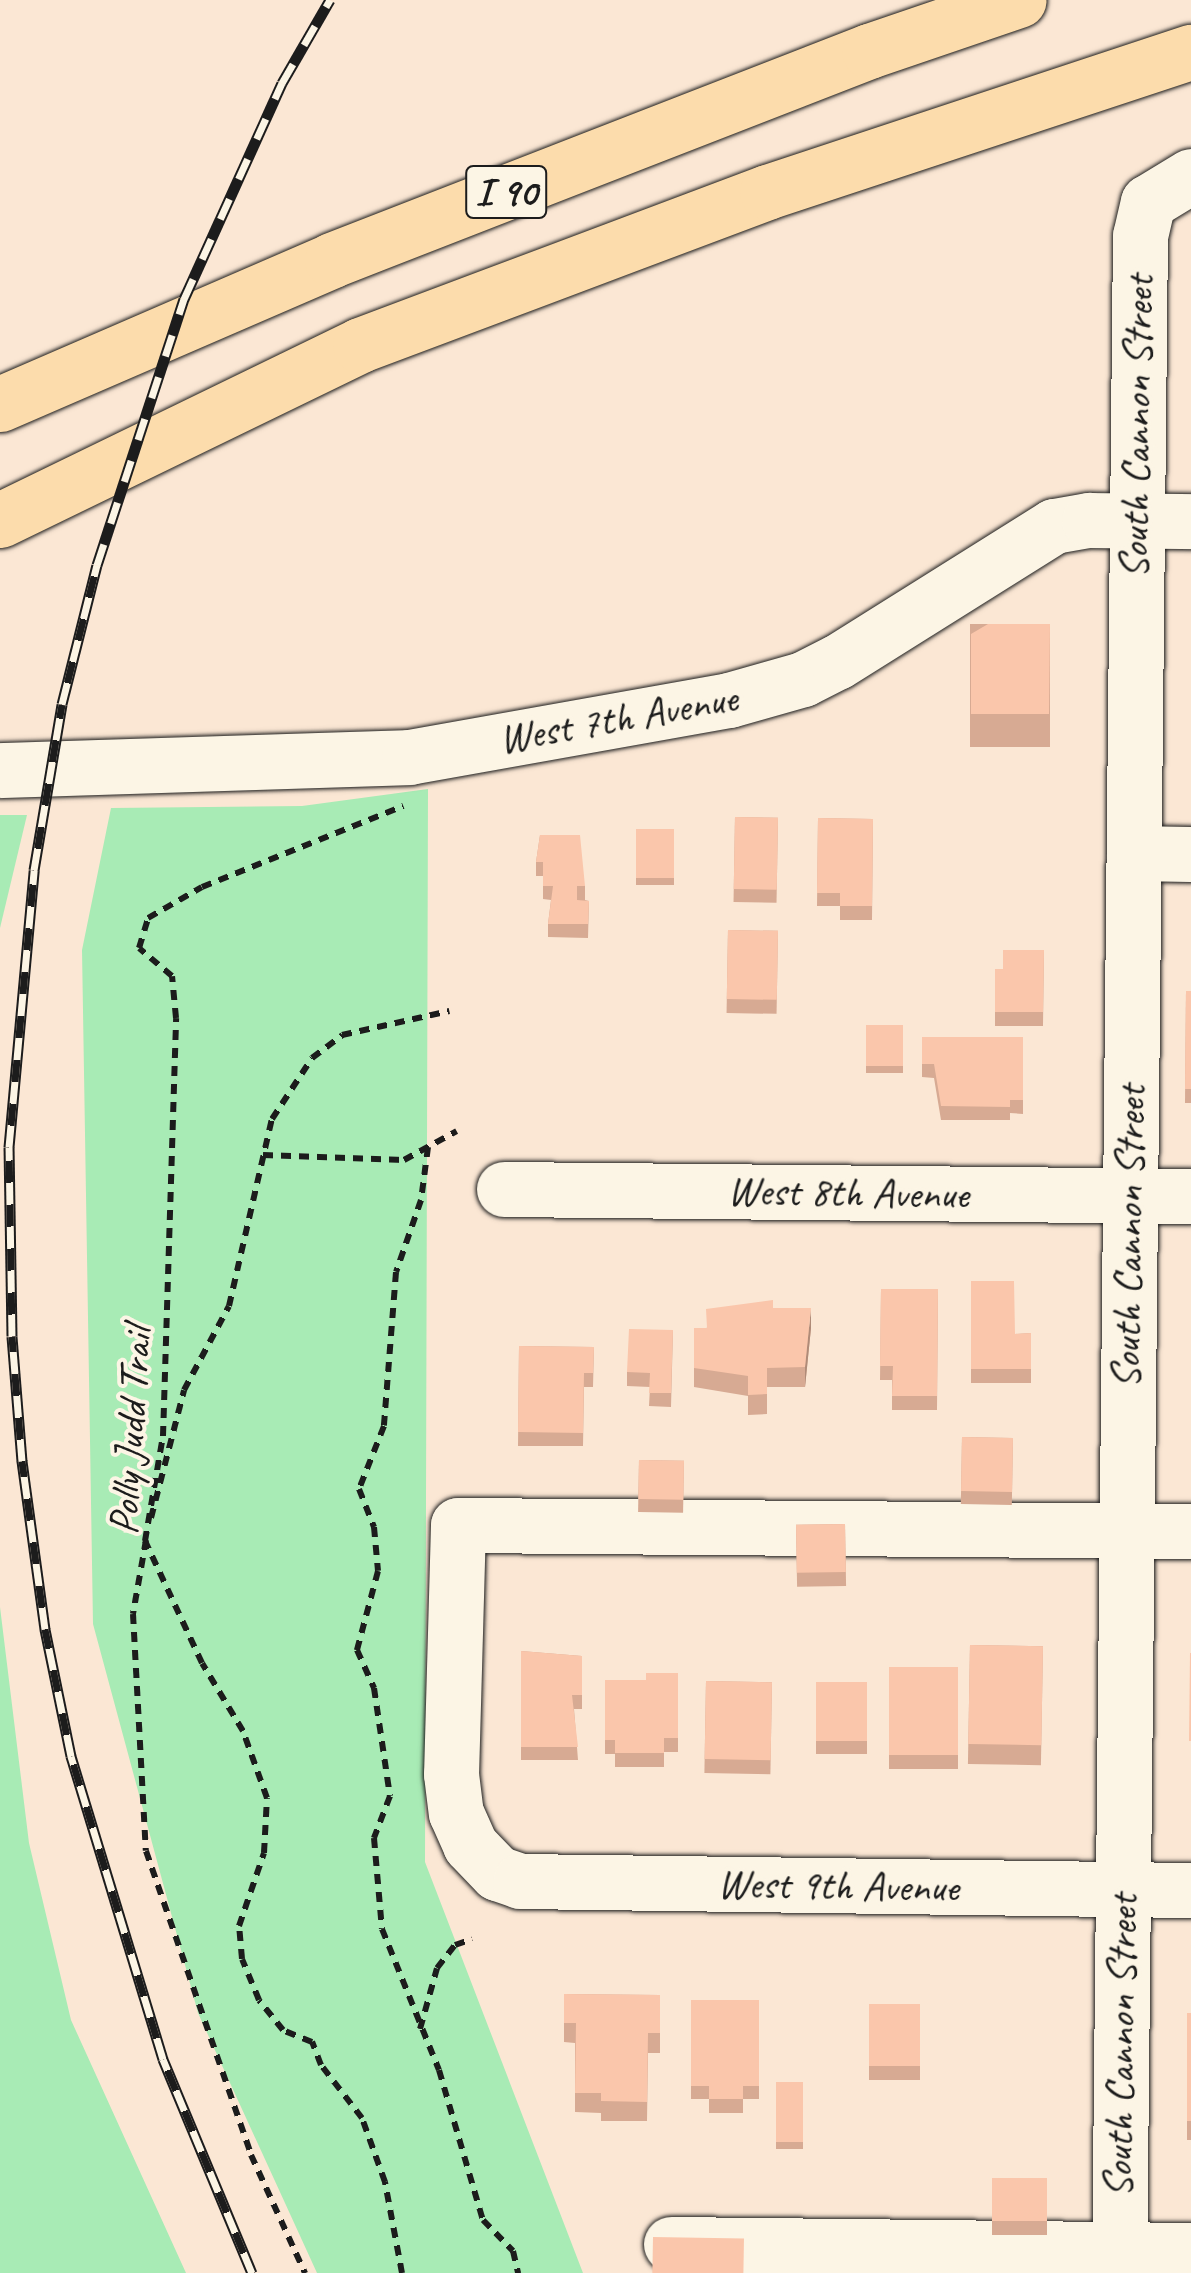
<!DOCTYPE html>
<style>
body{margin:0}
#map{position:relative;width:1191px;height:2273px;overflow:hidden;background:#fbe7d4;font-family:Caveat,sans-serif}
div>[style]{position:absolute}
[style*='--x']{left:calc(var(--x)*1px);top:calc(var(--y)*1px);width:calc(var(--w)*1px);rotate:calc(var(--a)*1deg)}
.green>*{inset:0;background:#a8ebb5}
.path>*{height:6px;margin-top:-3px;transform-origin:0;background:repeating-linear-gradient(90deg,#1c1c1c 0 10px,transparent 0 18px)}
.roads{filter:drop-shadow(0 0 2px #1c1c1c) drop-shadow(0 0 2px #1c1c1c)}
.minor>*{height:55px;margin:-27.5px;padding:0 27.5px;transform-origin:27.5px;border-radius:27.5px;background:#fcf5e5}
.highway>*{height:55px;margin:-27.5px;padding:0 27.5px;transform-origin:27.5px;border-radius:27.5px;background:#fcdcac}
.rail>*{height:11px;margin-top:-5.5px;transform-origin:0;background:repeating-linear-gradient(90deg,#fcf5e5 0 22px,#1c1c1c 0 44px);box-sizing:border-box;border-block:2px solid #1c1c1c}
.wall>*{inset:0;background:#d7aa93;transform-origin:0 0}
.shaded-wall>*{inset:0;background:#af8b78}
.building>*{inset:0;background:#fac6ab;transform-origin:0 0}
span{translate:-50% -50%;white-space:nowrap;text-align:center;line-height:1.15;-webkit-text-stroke:8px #fcf5e5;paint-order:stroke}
.shield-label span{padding:2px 8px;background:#fcf5e5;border:2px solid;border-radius:8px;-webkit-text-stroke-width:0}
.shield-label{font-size:40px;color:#1c1c1c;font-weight:700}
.street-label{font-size:42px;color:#1c1c1c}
</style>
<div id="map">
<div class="green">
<div style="clip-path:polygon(428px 789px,425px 1862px,583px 2273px,317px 2273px,198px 2013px,93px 1624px,82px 950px,111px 808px,302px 806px)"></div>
<div style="clip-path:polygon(0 815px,27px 815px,0 928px)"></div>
<div style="clip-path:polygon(0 1607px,29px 1843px,71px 2020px,186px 2273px,0 2273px)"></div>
</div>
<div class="path">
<div style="--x:428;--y:1147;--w:53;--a:97.5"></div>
<div style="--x:421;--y:1200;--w:76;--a:109.1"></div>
<div style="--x:396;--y:1272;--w:154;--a:94.5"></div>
<div style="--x:384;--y:1426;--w:68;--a:111.6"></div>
<div style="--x:359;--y:1489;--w:41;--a:68.5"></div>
<div style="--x:374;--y:1527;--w:44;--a:84.8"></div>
<div style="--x:378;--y:1571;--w:82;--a:104.9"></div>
<div style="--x:357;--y:1650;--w:42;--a:65.9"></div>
<div style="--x:374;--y:1688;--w:109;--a:81.6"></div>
<div style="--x:390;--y:1796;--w:45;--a:110.9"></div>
<div style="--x:374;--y:1838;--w:91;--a:85"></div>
<div style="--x:382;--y:1929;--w:152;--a:68"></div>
<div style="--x:439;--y:2070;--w:156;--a:73.7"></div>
<div style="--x:483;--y:2220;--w:43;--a:45.9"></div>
<div style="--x:513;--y:2251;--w:23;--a:77"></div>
<div style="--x:263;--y:1155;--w:141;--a:2"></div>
<div style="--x:404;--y:1160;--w:60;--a:-28.7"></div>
<div style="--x:151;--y:1518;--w:132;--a:-75.5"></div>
<div style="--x:184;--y:1390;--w:95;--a:-61.8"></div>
<div style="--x:229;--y:1306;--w:192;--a:-77.1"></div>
<div style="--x:272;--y:1119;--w:73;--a:-56.7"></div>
<div style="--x:312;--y:1058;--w:38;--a:-37"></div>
<div style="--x:342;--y:1035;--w:110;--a:-12.6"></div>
<div style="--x:146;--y:1540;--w:75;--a:100"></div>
<div style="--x:133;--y:1614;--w:237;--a:86.9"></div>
<div style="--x:146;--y:1851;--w:322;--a:70.9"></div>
<div style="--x:251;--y:2155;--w:130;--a:65.4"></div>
<div style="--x:420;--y:2029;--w:63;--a:-74.4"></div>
<div style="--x:437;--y:1968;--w:29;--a:-52"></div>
<div style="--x:455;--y:1945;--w:18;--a:-19"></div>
<div style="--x:402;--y:2273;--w:93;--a:-100.6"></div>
<div style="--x:385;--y:2182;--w:68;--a:-109.8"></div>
<div style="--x:362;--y:2118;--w:67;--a:-127.7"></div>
<div style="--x:321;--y:2065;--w:25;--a:-111"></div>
<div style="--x:312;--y:2042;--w:31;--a:-158"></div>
<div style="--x:283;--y:2030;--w:38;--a:-129"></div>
<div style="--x:259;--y:2000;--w:44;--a:-112.5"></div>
<div style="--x:242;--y:1959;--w:33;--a:-95"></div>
<div style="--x:239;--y:1926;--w:77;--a:-71.1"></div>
<div style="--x:264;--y:1853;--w:55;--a:-86.9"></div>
<div style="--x:267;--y:1798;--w:71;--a:-109.7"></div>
<div style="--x:243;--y:1731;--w:79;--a:-121.1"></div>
<div style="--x:202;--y:1663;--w:135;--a:-115"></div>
<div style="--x:145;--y:1541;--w:107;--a:-80.3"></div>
<div style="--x:163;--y:1436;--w:418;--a:-88.2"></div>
<div style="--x:176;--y:1018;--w:42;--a:-95.4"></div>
<div style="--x:172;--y:976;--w:43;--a:-139.7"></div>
<div style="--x:139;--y:948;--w:31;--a:-73"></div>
<div style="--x:148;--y:918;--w:62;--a:-29.9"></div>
<div style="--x:202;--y:887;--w:217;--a:-21.9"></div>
</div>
<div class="roads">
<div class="minor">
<div style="--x:0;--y:770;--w:409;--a:-1.8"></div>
<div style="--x:409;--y:757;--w:325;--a:-10.1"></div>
<div style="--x:729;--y:700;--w:77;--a:-15.8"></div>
<div style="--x:803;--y:679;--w:38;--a:-27"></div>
<div style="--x:837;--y:662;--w:256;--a:-32.1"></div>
<div style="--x:1054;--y:526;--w:36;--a:-10"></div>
<div style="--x:1089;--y:520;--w:102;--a:0.6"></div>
<div style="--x:1134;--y:853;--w:57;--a:1"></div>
<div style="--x:504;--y:1189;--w:687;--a:0.58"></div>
<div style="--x:1191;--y:1531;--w:733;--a:-179.53"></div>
<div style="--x:458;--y:1525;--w:249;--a:91.6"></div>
<div style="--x:451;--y:1774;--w:39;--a:83"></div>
<div style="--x:456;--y:1813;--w:35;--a:66"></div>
<div style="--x:470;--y:1845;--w:39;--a:46"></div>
<div style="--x:497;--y:1873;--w:24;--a:19"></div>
<div style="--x:520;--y:1881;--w:671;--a:0.77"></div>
<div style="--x:671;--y:2244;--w:520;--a:0.66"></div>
<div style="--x:1119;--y:2273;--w:2037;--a:-89.41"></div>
<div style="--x:1140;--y:236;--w:35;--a:-77"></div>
<div style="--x:1148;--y:202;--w:50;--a:-31.2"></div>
</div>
<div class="highway">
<div style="--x:0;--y:404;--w:362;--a:-23.4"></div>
<div style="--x:332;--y:260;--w:576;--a:-21.27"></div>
<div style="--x:869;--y:51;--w:158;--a:-18.8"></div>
<div style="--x:0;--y:520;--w:400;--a:-25.9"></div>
<div style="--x:360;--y:345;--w:435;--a:-20.6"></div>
<div style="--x:767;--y:192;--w:447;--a:-18.3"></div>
</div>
</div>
<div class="rail">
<div style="--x:252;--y:2273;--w:232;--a:-112.6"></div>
<div style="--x:163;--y:2059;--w:317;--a:-106.9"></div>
<div style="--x:71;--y:1756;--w:130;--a:-101.6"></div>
<div style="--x:45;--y:1629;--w:170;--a:-97.8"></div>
<div style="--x:22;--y:1461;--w:125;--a:-94.6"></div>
<div style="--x:12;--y:1336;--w:189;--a:-90.9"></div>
<div style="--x:9;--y:1147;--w:278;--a:-84.8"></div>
<div style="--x:34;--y:870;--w:168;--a:-80.4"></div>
<div style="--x:62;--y:704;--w:143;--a:-75.9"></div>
<div style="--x:97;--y:565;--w:280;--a:-71.9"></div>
<div style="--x:184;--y:299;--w:237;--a:-65.6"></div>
<div style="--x:282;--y:83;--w:96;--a:-60"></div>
</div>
<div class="wall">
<div style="left:1050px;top:624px;width:123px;height:80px;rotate:90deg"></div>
<div style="left:735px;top:817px;width:43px;height:85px;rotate:1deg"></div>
<div style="clip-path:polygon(818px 818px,873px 819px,872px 920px,840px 920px,840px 906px,817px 906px)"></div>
<div style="left:636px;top:829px;width:38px;height:56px"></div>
<div style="clip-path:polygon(540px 835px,585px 886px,585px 900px,589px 901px,588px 938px,548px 937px,548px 924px,551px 900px,543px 899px,543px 876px,536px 876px,536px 862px)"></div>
<div style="left:728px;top:930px;width:50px;height:83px;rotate:1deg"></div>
<div style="clip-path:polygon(1044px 950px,1043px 1026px,995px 1026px,995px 969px,1003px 969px)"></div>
<div style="clip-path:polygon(1186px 991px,1191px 991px,1191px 1103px,1185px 1103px)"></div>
<div style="left:866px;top:1025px;width:37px;height:48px"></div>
<div style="clip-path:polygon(922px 1037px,1023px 1037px,1023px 1114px,1010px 1113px,1010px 1120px,941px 1120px,934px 1078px,922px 1077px)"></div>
<div style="clip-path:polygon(971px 1281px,1015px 1334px,1031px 1333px,1031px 1383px,971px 1383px)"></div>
<div style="clip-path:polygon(881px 1289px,938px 1289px,937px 1410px,892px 1410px,892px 1380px,880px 1380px)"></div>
<div style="clip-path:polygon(773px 1308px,811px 1328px,805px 1387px,767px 1387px,767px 1414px,748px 1415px,748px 1396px,694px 1387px,694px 1328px,706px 1328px)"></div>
<div style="clip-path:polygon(673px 1330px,671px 1407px,649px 1406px,650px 1387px,627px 1386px,627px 1372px)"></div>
<div style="clip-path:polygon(519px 1346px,594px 1347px,593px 1387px,584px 1387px,583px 1446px,518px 1446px)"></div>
<div style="left:962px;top:1437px;width:51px;height:67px;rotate:1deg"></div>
<div style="left:639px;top:1460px;width:45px;height:52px;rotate:1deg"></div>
<div style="left:845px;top:1524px;width:62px;height:49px;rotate:89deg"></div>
<div style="left:970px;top:1645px;width:73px;height:119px;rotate:1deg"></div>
<div style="clip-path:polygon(521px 1651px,582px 1656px,582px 1709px,574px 1709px,578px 1760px,521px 1760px)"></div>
<div style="left:889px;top:1667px;width:69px;height:102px"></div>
<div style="clip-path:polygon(678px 1673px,678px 1752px,664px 1752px,664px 1767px,615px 1767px,615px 1754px,605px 1754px,605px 1680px,646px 1680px)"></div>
<div style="left:706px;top:1681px;width:66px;height:92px;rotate:1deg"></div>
<div style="left:816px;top:1682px;width:51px;height:72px"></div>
<div style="clip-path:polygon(564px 1994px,660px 1995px,660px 2053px,648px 2053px,647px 2121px,601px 2121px,601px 2113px,575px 2112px,575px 2043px,564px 2042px)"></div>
<div style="clip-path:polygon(691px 2000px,759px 2000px,759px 2099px,743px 2099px,743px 2113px,709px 2113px,709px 2099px,691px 2099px)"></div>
<div style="left:869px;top:2004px;width:51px;height:76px"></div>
<div style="left:1187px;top:2013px;width:4px;height:127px"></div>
<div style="left:776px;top:2082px;width:27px;height:67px"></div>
<div style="left:992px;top:2178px;width:55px;height:57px"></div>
</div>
<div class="shaded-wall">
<div style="clip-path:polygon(811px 1308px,811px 1328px,805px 1387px,805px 1367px)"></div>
</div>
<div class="building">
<div style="clip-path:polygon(988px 624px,1050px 624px,1049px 714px,971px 714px,971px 634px)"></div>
<div style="left:735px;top:817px;width:43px;height:72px;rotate:1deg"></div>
<div style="clip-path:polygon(818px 818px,873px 819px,872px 906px,840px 906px,840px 893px,817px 893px)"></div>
<div style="left:636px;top:829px;width:38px;height:49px"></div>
<div style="clip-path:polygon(540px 835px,580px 835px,585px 886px,577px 886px,577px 900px,589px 901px,588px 924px,548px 924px,553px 886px,543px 886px,543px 862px,536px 862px)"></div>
<div style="left:728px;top:930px;width:50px;height:69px;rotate:1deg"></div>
<div style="clip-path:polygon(1003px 950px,1044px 950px,1043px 1012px,995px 1012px,995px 969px,1003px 969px)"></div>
<div style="clip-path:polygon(1186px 991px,1191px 991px,1191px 1089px,1185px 1089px)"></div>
<div style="left:866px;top:1025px;width:37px;height:41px"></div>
<div style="clip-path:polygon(922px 1037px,1023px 1037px,1023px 1100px,1010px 1100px,1010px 1107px,941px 1106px,934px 1064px,922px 1064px)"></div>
<div style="clip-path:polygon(971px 1281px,1014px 1281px,1015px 1334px,1031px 1333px,1031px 1369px,971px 1369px)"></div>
<div style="clip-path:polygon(881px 1289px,938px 1289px,937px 1396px,892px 1396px,893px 1366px,880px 1366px)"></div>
<div style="clip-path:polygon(773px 1300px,773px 1308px,811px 1308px,805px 1367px,767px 1368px,767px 1394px,748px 1395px,748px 1376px,694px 1368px,694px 1328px,707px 1328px,706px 1309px)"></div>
<div style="clip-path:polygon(629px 1329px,673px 1330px,671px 1393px,649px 1393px,650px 1373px,627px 1372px)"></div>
<div style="clip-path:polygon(519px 1346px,594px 1347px,593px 1373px,584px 1373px,583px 1433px,518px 1432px)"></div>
<div style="left:962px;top:1437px;width:51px;height:54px;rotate:1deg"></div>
<div style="left:639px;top:1460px;width:45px;height:39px;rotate:1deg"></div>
<div style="left:845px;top:1524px;width:48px;height:49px;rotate:89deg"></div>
<div style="left:970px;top:1645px;width:73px;height:99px;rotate:1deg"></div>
<div style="clip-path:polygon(521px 1651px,582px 1656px,582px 1695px,572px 1695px,578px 1747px,521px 1747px)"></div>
<div style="clip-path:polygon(1190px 1653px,1191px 1653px,1191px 1741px,1189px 1741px)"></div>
<div style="left:889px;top:1667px;width:69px;height:88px"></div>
<div style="clip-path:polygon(646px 1673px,678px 1673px,678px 1738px,664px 1738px,664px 1753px,615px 1753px,615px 1740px,605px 1740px,605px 1680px,646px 1680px)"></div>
<div style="left:706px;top:1681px;width:66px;height:78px;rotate:1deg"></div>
<div style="left:816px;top:1682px;width:51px;height:59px"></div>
<div style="clip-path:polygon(564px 1994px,660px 1995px,660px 2033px,648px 2033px,647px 2102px,601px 2101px,601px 2093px,575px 2093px,576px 2023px,564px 2023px)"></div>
<div style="clip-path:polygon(691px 2000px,759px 2000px,759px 2086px,743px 2086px,743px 2099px,709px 2099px,709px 2086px,691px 2086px)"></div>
<div style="left:869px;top:2004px;width:51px;height:62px"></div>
<div style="left:1187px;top:2013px;width:4px;height:108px"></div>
<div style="left:776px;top:2082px;width:27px;height:60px"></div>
<div style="left:992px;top:2178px;width:55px;height:43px"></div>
<div style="left:653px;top:2237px;width:91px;height:36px;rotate:1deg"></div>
</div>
<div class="shield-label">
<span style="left:506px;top:192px">I 90</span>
</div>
<div class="street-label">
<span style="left:1137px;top:427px;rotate:-89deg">South Cannon Street</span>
<span style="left:618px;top:719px;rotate:-10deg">West 7th Avenue</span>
<span style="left:848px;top:1193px;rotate:1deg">West 8th Avenue</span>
<span style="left:1129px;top:1237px;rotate:-89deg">South Cannon Street</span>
<span style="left:131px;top:1431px;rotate:-86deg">Polly Judd Trail</span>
<span style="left:838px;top:1886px;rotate:1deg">West 9th Avenue</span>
<span style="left:1121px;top:2046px;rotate:-89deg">South Cannon Street</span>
</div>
</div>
